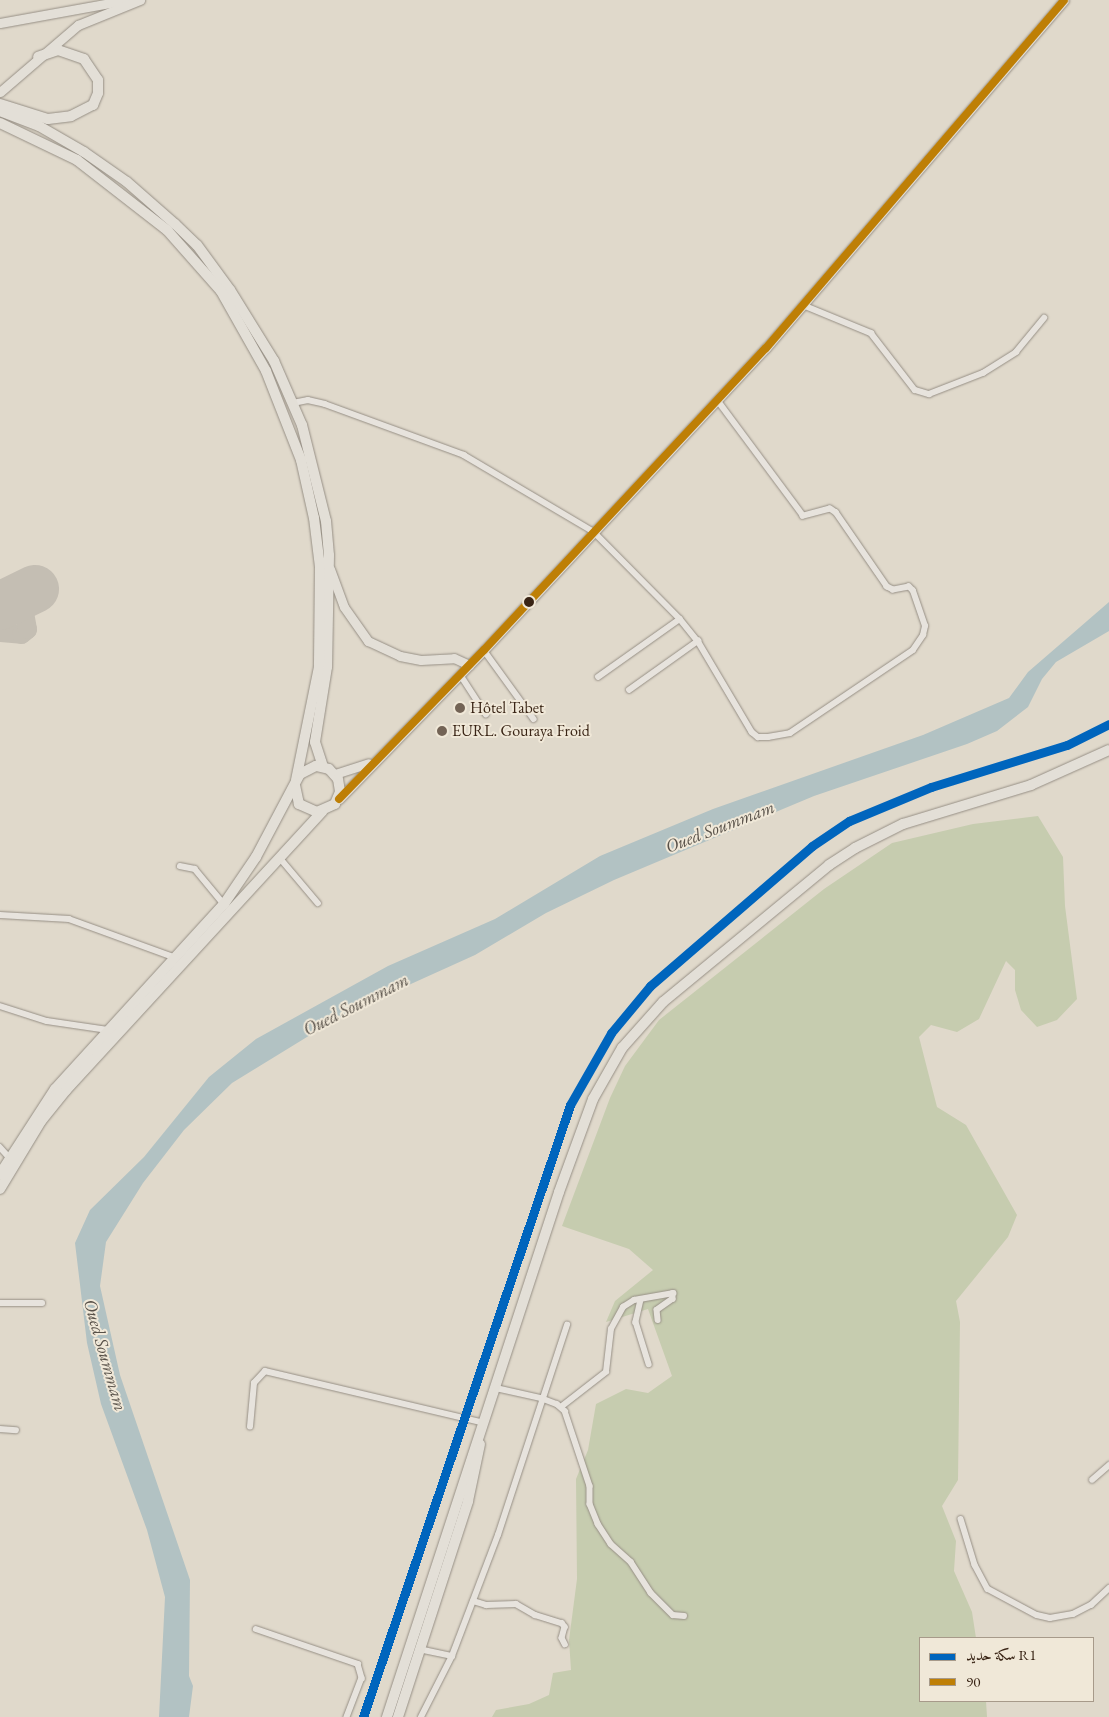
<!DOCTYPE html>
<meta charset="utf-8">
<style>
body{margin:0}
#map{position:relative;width:1109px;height:1717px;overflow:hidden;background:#e0d9cb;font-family:"EB Garamond",Amiri,serif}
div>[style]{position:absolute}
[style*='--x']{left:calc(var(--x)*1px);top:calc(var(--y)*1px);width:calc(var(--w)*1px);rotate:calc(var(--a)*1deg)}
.green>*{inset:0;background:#c6ccaf}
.water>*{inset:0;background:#b2c2c3}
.taxiway>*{height:19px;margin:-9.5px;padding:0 9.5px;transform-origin:9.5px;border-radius:9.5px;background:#c4beb3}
.runway>*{height:48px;margin:-24px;padding:0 24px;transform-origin:24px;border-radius:24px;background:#c4beb3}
.roads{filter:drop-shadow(0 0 1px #968f85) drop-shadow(0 0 1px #968f85)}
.street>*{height:5.5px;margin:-2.75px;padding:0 2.75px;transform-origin:2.75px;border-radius:2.75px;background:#e7e3dd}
.primary>*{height:9px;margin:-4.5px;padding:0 4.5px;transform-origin:4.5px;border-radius:4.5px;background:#e3dfd7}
.highway>*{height:10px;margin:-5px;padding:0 5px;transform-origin:5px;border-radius:5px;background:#e3dfd7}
.bus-1>*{height:8px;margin:-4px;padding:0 4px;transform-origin:4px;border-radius:4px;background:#be7f06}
.rail-1>*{height:9px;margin:-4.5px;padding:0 4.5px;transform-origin:4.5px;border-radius:4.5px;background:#0065bd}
.dots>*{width:14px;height:14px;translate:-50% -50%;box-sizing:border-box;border:2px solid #f0e8d8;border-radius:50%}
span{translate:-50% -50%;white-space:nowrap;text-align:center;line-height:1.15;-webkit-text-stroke:4px #f0e8d8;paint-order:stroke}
.poi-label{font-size:16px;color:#392415}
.left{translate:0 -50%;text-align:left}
.water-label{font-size:18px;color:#575048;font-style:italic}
.legend{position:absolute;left:919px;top:1637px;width:175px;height:65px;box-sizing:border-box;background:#f0e8d8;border:1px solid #a79a8a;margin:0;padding:6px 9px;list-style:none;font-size:15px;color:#392415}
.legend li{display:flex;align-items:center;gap:10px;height:25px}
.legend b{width:25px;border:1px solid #a79a8a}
</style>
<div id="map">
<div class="green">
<div style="clip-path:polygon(1038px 816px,1063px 857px,1065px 906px,1077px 999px,1057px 1020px,1037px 1027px,1021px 1010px,1015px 990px,1015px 970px,1006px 961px,979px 1019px,957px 1032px,931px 1025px,919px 1037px,937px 1107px,966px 1125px,1017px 1215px,1008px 1237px,956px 1301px,960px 1322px,958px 1480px,942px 1506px,956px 1541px,954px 1571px,972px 1612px,976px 1638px,920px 1638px,920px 1701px,986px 1701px,987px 1717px,492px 1717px,496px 1710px,529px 1704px,549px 1695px,553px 1673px,571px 1670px,569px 1640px,577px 1579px,576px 1479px,588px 1450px,596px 1404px,626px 1389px,648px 1393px,672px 1376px,648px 1309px,606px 1322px,615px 1301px,653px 1270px,629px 1249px,562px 1226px,610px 1098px,625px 1066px,659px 1020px,824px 889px,892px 843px,973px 824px)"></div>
</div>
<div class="water">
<div style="clip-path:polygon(1109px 602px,1109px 631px,1056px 662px,1042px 679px,1028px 707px,997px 731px,967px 744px,814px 796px,614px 880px,546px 913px,475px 955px,360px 1007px,320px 1029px,232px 1083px,184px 1130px,143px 1183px,106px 1242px,100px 1286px,120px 1375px,190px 1580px,189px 1676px,193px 1686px,189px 1717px,159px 1717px,165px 1597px,147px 1530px,101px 1404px,87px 1343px,75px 1243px,90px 1210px,144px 1157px,209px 1077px,256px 1039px,388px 966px,495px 919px,600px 856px,713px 809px,923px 735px,1009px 698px,1028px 672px)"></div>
</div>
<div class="taxiway">
<div style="--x:0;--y:632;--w:21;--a:5"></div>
<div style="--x:21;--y:634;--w:8;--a:-40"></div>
<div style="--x:27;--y:629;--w:23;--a:-100"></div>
<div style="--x:23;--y:606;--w:10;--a:-119"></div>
</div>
<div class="runway">
<div style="--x:0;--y:606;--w:39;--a:-26"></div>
</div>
<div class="roads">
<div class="street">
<div style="--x:803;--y:305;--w:74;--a:22.4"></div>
<div style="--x:871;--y:333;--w:72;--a:52.3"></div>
<div style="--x:915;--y:390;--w:15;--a:16"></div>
<div style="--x:929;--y:394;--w:58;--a:-21.3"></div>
<div style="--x:983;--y:373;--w:39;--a:-32"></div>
<div style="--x:1016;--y:352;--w:44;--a:-50.5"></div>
<div style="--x:293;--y:403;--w:15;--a:-11"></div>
<div style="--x:308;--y:400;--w:17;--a:13"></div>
<div style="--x:325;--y:404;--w:148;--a:20.1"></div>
<div style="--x:464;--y:455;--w:151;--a:30.6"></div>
<div style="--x:594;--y:532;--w:122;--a:45.3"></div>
<div style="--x:680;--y:619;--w:28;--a:51"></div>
<div style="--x:698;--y:641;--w:106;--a:59.3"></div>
<div style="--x:752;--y:732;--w:8;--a:40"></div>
<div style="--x:758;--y:737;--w:10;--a:0"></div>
<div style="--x:768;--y:737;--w:22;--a:-10"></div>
<div style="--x:790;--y:733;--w:148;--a:-34"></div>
<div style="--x:913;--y:650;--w:18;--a:-56"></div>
<div style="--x:923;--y:635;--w:9;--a:-77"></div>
<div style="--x:925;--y:626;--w:37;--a:-109"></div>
<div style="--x:913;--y:591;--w:6;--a:-135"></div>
<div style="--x:909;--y:587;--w:16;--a:169"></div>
<div style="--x:893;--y:590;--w:7;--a:-153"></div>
<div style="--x:887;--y:587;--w:90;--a:-124.6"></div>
<div style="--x:836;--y:513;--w:7;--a:-146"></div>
<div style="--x:830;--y:509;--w:28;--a:165"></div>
<div style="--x:803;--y:516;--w:144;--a:-126.6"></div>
<div style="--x:484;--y:650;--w:85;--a:54.1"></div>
<div style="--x:460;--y:674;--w:48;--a:57"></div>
<div style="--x:598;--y:677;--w:100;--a:-35.3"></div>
<div style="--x:629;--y:690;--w:85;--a:-35.4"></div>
<div style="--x:280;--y:858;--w:59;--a:49.8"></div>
<div style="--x:180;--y:866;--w:15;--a:11"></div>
<div style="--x:195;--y:869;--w:45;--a:50.4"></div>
<div style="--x:0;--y:915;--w:69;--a:3.3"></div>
<div style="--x:69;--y:919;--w:114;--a:20"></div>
<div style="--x:0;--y:1006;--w:49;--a:17.7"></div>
<div style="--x:47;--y:1021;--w:63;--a:8.3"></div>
<div style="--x:0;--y:1147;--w:13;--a:48"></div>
<div style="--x:641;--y:1300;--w:23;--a:103"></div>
<div style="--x:636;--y:1322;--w:44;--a:72.8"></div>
<div style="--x:0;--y:1303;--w:42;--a:0"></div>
<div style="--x:496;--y:1388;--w:46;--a:12.5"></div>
<div style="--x:541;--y:1398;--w:17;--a:21"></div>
<div style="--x:557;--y:1404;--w:11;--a:41"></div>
<div style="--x:565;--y:1411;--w:79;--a:71.6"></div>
<div style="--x:590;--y:1486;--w:18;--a:90"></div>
<div style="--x:590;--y:1504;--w:22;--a:68"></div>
<div style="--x:598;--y:1524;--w:24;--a:57"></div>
<div style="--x:611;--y:1544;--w:27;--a:42"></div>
<div style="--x:631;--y:1562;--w:37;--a:57"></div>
<div style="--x:651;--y:1593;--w:31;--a:45"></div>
<div style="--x:673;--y:1615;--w:11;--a:5"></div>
<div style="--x:561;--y:1407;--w:57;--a:-37.9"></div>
<div style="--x:606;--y:1372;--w:43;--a:-83.4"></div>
<div style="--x:611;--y:1329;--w:25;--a:-61"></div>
<div style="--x:623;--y:1307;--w:13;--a:-32"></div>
<div style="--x:634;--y:1300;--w:40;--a:-10"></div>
<div style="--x:673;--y:1293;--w:6;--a:90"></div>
<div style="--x:673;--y:1299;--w:19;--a:145"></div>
<div style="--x:657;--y:1310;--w:10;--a:84"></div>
<div style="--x:250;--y:1427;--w:44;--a:-84.8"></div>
<div style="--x:254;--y:1383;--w:16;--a:-47"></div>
<div style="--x:265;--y:1371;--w:226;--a:13.3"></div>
<div style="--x:0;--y:1429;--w:16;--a:4"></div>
<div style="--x:1092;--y:1480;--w:23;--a:-41"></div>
<div style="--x:961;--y:1519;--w:48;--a:73.1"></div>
<div style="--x:975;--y:1565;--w:27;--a:62"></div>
<div style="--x:988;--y:1589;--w:55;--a:28"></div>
<div style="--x:1037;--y:1615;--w:13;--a:13"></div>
<div style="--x:1050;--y:1618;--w:23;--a:-10"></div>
<div style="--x:1073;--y:1614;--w:20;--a:-27"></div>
<div style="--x:1091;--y:1605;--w:25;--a:-43"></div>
<div style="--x:473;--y:1601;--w:14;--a:17"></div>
<div style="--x:486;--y:1605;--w:30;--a:-2"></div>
<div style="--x:516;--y:1604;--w:22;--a:30"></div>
<div style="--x:535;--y:1615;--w:28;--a:17"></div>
<div style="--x:562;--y:1623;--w:5;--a:53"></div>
<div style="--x:565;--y:1627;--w:11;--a:105"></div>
<div style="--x:562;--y:1638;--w:7;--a:63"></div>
<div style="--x:256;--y:1629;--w:108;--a:18.9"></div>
<div style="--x:358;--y:1664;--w:15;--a:74"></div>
<div style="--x:362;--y:1678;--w:42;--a:111"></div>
<div style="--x:419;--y:1649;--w:34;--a:12"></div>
<div style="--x:421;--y:1717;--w:68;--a:-63.1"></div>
<div style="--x:452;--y:1656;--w:129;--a:-69.2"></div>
<div style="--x:498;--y:1535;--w:221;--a:-71.8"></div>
</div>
<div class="primary">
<div style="--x:0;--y:23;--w:128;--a:-10.3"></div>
<div style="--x:0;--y:92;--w:103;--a:-40.7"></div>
<div style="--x:78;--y:25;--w:67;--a:-22"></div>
<div style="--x:330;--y:569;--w:40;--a:69.8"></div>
<div style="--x:344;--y:607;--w:42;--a:54.8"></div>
<div style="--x:368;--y:641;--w:35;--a:25"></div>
<div style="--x:400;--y:656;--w:21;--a:11"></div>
<div style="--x:421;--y:660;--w:33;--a:-3"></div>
<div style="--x:454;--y:658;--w:17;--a:25"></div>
<div style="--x:335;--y:774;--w:35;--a:-18"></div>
<div style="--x:339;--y:799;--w:208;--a:-45.8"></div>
<div style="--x:484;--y:650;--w:413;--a:-47"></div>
<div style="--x:766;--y:348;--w:458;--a:-49.4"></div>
</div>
<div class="highway">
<div style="--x:0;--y:104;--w:50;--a:17.4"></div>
<div style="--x:48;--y:119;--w:23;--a:-7"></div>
<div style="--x:71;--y:116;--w:25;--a:-27"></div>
<div style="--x:93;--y:105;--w:13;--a:-67"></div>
<div style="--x:98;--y:93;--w:13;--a:-90"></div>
<div style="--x:98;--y:80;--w:25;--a:-124"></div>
<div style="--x:84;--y:59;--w:28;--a:-161"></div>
<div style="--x:58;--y:50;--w:21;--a:161"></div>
<div style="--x:0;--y:111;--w:42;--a:21"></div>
<div style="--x:39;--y:126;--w:52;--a:30"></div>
<div style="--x:84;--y:152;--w:52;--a:34.9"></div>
<div style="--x:127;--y:182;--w:64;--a:41.2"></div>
<div style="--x:175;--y:224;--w:30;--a:44"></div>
<div style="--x:197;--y:245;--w:56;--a:53.7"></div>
<div style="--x:230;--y:290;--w:84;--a:58.2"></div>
<div style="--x:274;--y:361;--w:70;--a:66.4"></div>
<div style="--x:302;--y:425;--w:99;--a:76"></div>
<div style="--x:326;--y:521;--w:34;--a:85"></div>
<div style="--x:329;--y:555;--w:112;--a:91"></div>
<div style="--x:327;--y:667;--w:76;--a:99.1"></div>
<div style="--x:315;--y:742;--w:26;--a:72"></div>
<div style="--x:0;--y:123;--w:85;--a:25.7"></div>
<div style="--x:77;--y:160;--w:114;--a:37.9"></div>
<div style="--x:167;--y:230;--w:81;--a:48.5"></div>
<div style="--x:221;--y:291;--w:92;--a:60.6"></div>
<div style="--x:266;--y:371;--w:96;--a:68.5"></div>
<div style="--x:301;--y:460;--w:59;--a:77.4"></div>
<div style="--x:314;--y:518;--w:49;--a:83"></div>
<div style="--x:320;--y:567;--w:100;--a:90.6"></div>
<div style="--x:319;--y:667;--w:115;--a:101.5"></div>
<div style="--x:0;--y:1174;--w:101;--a:-57.1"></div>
<div style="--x:55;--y:1089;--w:251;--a:-47.6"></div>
<div style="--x:224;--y:904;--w:57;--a:-55.8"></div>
<div style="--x:256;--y:857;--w:94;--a:-62.1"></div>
<div style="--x:300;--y:774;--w:18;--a:-27"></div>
<div style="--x:316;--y:766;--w:13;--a:13"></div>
<div style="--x:329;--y:769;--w:13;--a:48"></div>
<div style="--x:338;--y:779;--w:13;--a:81"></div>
<div style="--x:340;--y:792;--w:13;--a:113"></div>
<div style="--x:335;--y:804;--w:20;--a:156"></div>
<div style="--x:317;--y:812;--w:20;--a:-156"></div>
<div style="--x:299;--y:804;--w:19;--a:-102"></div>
<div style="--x:0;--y:1189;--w:79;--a:-58.9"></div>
<div style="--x:41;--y:1121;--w:40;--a:-51"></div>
<div style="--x:66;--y:1090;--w:379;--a:-47.4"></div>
<div style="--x:387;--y:1717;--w:552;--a:-71.86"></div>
<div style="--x:559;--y:1192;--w:99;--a:-69.9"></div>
<div style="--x:593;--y:1099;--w:59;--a:-60.4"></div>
<div style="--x:622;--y:1048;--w:62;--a:-48.3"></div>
<div style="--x:663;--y:1002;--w:215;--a:-39.5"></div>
<div style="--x:829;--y:865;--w:31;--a:-33"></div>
<div style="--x:855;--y:848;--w:54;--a:-26.6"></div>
<div style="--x:903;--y:824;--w:134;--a:-16.9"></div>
<div style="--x:1031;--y:785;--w:85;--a:-24.2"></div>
<div style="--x:398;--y:1717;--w:227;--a:-72"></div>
<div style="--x:468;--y:1501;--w:58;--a:-78.1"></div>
</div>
</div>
<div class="bus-1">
<div style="--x:339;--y:799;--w:208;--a:-45.8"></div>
<div style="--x:484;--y:650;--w:413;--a:-47"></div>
<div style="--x:766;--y:348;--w:458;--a:-49.4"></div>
</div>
<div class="rail-1">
<div style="--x:363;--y:1717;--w:646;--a:-71.31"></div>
<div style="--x:570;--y:1105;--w:83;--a:-60.3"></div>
<div style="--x:611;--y:1033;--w:61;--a:-50.3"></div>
<div style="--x:650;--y:986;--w:214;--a:-40.8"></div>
<div style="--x:812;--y:846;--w:45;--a:-34"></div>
<div style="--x:849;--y:821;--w:89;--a:-22.5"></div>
<div style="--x:931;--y:787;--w:142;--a:-17.2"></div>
<div style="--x:1067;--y:745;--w:47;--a:-26.6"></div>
</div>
<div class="dots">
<div style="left:529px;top:602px;background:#392415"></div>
<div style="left:460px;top:708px;background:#736355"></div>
<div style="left:442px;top:731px;background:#736355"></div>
</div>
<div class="poi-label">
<span class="left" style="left:470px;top:708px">Hôtel Tabet</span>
<span class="left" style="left:452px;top:731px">EURL. Gouraya Froid</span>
</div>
<div class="water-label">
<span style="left:720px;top:827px;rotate:-21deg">Oued Soummam</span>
<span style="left:356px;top:1005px;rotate:-27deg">Oued Soummam</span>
<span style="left:105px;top:1355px;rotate:74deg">Oued Soummam</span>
</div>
<ul class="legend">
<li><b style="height:6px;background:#0065bd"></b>سكة حديد R1</li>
<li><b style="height:6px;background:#be7f06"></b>90</li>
</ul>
</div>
